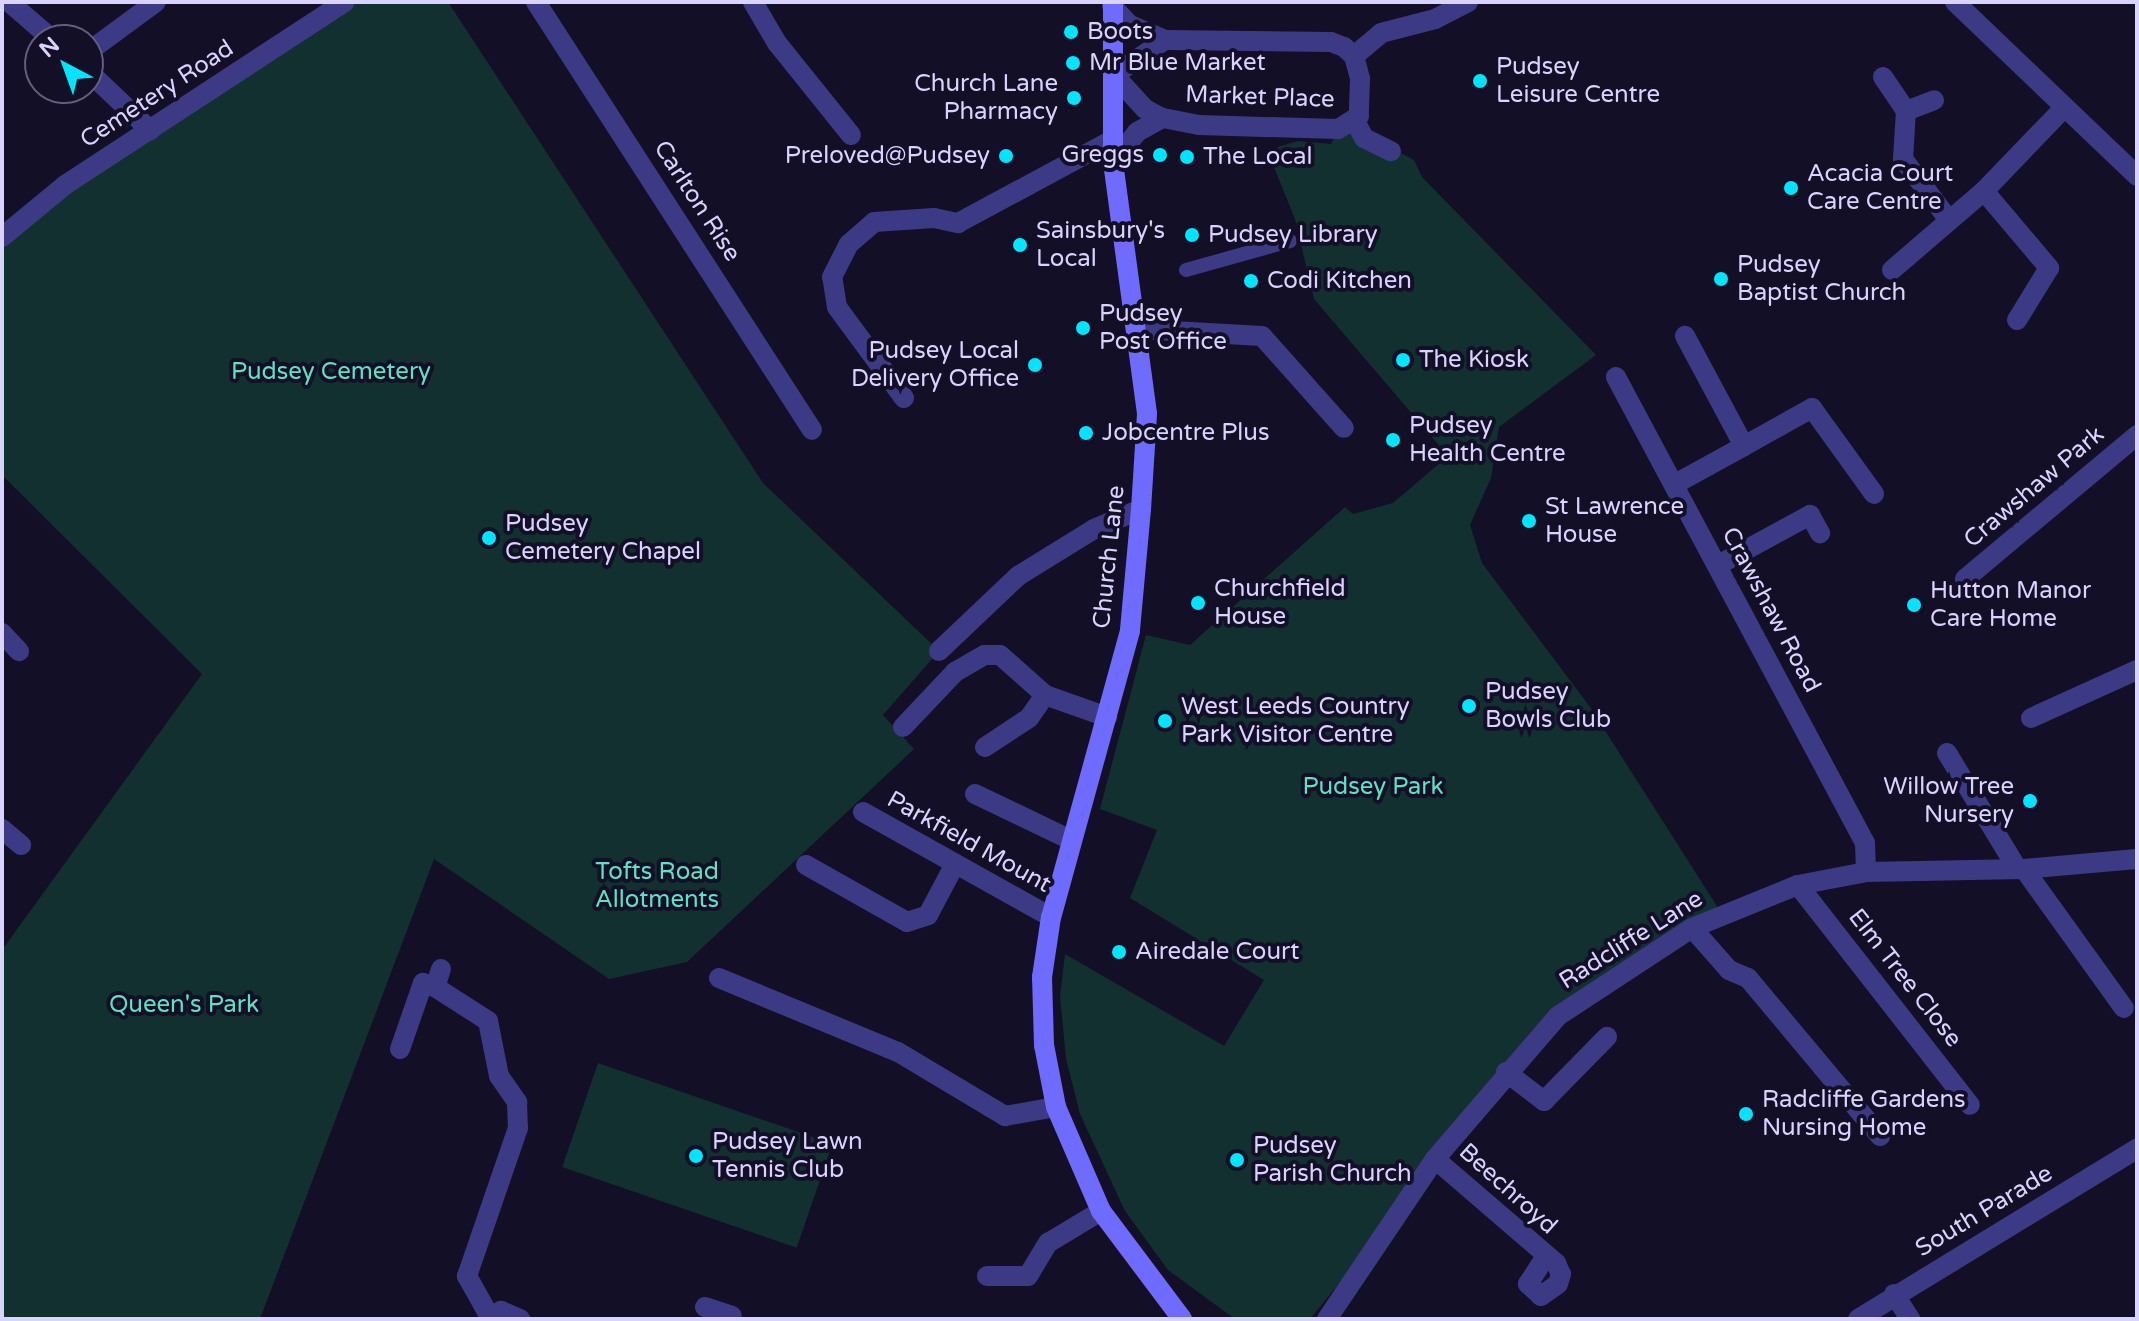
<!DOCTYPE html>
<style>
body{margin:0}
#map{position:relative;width:2139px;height:1321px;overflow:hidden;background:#130f26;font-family:"Varela Round",sans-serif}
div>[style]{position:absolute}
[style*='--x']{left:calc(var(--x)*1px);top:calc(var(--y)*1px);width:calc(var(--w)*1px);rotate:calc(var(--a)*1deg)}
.green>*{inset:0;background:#12302f;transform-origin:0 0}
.pedestrian>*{height:14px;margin:-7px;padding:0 7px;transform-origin:7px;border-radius:7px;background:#3d3a85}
.minor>*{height:20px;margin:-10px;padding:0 10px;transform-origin:10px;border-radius:10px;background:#3d3a85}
.tertiary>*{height:20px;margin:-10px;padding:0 10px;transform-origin:10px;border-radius:10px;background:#3d3a85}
.secondary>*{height:20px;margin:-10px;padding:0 10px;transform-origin:10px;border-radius:10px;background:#6f6bff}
.dots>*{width:22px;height:22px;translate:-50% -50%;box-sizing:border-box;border:4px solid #130f26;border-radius:50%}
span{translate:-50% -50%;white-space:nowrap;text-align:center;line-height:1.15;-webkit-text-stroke:8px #130f26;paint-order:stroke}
.poi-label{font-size:24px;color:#d9d4ff}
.left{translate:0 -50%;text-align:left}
.right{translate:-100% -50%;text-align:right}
.street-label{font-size:24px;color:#d9d4ff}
.park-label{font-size:24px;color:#5fe0c0}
.frame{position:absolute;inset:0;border:4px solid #d9d4ff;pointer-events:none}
.north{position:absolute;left:24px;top:24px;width:80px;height:80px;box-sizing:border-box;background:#130f26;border:2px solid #625e7d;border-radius:50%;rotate:319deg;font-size:22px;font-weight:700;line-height:32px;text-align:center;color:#d9d4ff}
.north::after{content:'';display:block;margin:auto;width:28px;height:36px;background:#00e5ff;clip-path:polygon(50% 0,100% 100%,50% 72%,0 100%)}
</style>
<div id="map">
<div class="green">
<div style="clip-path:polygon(345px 2px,448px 2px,763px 483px,939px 651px,883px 715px,914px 749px,687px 962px,609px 979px,434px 859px,260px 1319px,2px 1319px,2px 950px,202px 674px,2px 475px,2px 237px)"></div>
<div style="clip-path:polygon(1348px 125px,1414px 160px,1422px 177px,1596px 355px,1499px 427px,1491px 478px,1470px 525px,1482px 563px,1590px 707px,1722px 914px,1558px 1016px,1310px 1319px,1235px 1319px,1168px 1270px,1125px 1211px,1080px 1114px,1066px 1059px,1060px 996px,1065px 954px,1224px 1046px,1264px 980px,1130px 898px,1157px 830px,1100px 809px,1146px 635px,1190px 645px,1345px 507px,1353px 514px,1393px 503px,1448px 456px,1314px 299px,1295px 219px,1267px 150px,1298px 141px,1331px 144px,1338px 129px)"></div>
<div style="left:598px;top:1063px;width:248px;height:110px;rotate:19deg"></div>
</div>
<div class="pedestrian">
<div style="--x:1186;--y:270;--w:108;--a:-15.6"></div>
</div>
<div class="minor">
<div style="--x:9;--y:2;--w:58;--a:40.8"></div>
<div style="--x:536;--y:2;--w:509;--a:57.18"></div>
<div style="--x:753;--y:2;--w:48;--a:59.7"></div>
<div style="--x:777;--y:43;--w:118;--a:51.2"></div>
<div style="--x:1112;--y:6;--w:26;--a:47"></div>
<div style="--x:1130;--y:25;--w:38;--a:23"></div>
<div style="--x:1165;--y:40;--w:166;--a:0.7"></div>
<div style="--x:1331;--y:42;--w:14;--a:21"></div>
<div style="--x:1344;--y:47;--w:13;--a:42"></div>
<div style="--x:1354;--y:56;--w:24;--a:75"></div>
<div style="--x:1360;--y:79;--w:37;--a:92"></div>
<div style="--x:1359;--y:116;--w:25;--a:148"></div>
<div style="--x:1338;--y:129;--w:139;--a:-178.4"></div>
<div style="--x:1199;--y:125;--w:38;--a:-169"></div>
<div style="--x:1162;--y:118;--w:19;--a:-152"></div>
<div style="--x:1145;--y:109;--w:46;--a:-132.4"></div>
<div style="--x:1114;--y:75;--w:62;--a:-34.5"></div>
<div style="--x:88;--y:52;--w:84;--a:-36.3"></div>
<div style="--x:1354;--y:56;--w:35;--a:-40"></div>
<div style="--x:1381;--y:33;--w:56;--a:-14.5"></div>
<div style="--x:1435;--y:19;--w:37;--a:-27"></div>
<div style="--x:88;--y:71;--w:86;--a:43.6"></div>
<div style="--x:1883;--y:77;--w:41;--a:55.9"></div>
<div style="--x:1906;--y:111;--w:48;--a:93.6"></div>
<div style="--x:1903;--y:159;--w:76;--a:53"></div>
<div style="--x:1906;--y:111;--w:30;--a:-21"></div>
<div style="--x:1355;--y:121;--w:19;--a:62"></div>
<div style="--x:1364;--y:138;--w:30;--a:26"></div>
<div style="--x:1113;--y:162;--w:38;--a:-51"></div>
<div style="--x:1137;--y:132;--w:29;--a:-29"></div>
<div style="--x:1984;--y:191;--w:101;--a:49.8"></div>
<div style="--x:2049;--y:268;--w:61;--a:121.6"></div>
<div style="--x:2;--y:237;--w:82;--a:-39.5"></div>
<div style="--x:65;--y:185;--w:334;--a:-33.2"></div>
<div style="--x:1892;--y:270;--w:121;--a:-40.7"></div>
<div style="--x:1984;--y:191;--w:114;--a:-46.1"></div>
<div style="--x:1137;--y:329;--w:125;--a:3.2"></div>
<div style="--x:1262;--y:336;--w:123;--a:48.3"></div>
<div style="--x:1616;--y:377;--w:528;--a:61.88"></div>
<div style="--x:1865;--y:843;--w:29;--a:88"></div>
<div style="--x:904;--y:398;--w:113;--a:-126.4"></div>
<div style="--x:837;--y:307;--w:30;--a:-99"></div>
<div style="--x:832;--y:277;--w:37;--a:-63"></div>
<div style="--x:849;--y:244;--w:33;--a:-41"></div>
<div style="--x:874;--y:222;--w:60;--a:-3.8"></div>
<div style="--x:934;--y:218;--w:25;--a:12"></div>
<div style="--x:958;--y:223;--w:175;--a:-28.3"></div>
<div style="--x:1744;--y:446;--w:78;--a:-29.2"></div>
<div style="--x:1812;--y:408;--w:106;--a:54.2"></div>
<div style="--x:1675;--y:484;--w:79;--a:-28.8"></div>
<div style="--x:1744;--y:446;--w:125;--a:-118.2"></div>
<div style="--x:1718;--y:565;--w:105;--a:-28.5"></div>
<div style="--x:1810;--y:515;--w:21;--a:61"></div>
<div style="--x:1965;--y:579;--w:224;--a:-39.9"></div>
<div style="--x:2;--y:633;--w:25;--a:47"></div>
<div style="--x:939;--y:651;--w:109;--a:-43.5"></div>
<div style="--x:1018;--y:576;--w:89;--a:-31.7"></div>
<div style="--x:1094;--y:529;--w:51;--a:-23.1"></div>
<div style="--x:1045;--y:695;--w:66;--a:19.5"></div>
<div style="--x:2031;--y:718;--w:116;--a:-24.4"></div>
<div style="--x:903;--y:727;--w:76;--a:-46.6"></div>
<div style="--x:955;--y:672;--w:34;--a:-30"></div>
<div style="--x:985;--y:655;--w:15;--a:0"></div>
<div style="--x:1000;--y:655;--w:60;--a:41.6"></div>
<div style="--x:985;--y:747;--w:53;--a:-33.4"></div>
<div style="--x:1029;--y:718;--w:28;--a:-55"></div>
<div style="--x:1947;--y:753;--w:135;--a:58.7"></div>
<div style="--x:975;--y:794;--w:104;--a:25.6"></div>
<div style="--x:863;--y:812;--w:215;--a:29.2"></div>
<div style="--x:2;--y:829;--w:25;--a:40"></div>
<div style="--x:806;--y:865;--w:116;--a:29.4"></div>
<div style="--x:907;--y:922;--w:22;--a:-18"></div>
<div style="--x:928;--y:915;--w:58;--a:-62.1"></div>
<div style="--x:2024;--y:869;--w:171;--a:54.3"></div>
<div style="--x:1798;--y:885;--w:279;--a:52"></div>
<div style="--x:1692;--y:928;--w:56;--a:48.6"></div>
<div style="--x:1729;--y:970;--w:21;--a:23"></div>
<div style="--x:1748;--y:978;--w:206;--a:50.1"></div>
<div style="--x:441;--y:969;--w:19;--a:108"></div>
<div style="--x:435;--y:987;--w:63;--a:32.7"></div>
<div style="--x:488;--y:1021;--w:56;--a:78.7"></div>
<div style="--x:499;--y:1076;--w:32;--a:55"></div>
<div style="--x:517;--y:1102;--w:26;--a:88"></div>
<div style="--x:518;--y:1128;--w:157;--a:109"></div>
<div style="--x:467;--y:1276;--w:49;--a:60.8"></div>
<div style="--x:719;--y:978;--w:194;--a:22.5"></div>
<div style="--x:898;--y:1052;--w:125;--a:30.9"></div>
<div style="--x:1005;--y:1116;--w:52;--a:-10"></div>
<div style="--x:400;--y:1049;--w:70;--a:-70.8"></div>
<div style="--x:423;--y:983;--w:13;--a:18"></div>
<div style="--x:1506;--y:1072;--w:48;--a:37.3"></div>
<div style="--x:1544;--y:1101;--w:90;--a:-45.5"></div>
<div style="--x:1435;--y:1159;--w:160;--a:40.7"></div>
<div style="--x:1556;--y:1263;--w:12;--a:66"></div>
<div style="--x:1561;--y:1274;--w:10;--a:107"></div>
<div style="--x:1558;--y:1284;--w:21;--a:145"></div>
<div style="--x:1541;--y:1296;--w:18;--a:-137"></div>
<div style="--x:1528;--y:1284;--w:31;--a:-57"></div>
<div style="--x:987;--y:1276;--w:41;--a:0"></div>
<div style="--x:1028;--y:1276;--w:39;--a:-59"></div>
<div style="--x:1048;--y:1243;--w:62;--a:-31.1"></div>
<div style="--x:1894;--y:1294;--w:30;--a:57"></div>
<div style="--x:705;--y:1307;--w:28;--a:18"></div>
<div style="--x:491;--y:1319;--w:13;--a:-39"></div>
<div style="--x:501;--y:1311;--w:21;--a:23"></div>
<div style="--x:1327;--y:1319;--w:193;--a:-56"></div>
<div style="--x:1435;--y:1159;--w:189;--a:-49.3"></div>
<div style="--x:1558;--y:1016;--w:160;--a:-33.3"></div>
<div style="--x:1692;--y:928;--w:114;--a:-22.1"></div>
<div style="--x:1798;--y:885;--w:69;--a:-10.8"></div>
<div style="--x:1866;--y:872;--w:158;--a:-1.1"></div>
<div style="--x:2024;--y:869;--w:113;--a:-5.1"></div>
<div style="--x:1858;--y:1319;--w:327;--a:-31.4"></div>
</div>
<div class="tertiary">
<div style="--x:1955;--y:2;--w:252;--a:43.7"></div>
</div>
<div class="secondary">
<div style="--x:1113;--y:2;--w:160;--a:90"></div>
<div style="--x:1113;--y:162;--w:254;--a:82.3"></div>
<div style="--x:1147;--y:414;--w:95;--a:93.6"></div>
<div style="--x:1141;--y:509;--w:122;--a:95.2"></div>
<div style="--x:1130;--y:631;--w:297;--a:105.4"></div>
<div style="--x:1051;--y:917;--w:61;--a:98.5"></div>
<div style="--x:1042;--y:977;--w:68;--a:88.3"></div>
<div style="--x:1044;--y:1045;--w:63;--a:79"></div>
<div style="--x:1056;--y:1107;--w:113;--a:66.6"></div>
<div style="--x:1101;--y:1211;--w:135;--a:53.1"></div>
</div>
<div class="dots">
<div style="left:1071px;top:32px;background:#00e5ff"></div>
<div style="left:1073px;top:63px;background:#00e5ff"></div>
<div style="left:1480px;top:81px;background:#00e5ff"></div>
<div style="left:1074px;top:98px;background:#00e5ff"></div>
<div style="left:1160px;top:155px;background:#00e5ff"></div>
<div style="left:1006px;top:156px;background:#00e5ff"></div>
<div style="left:1187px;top:157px;background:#00e5ff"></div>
<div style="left:1791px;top:188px;background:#00e5ff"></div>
<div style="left:1192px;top:235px;background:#00e5ff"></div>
<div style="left:1020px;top:245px;background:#00e5ff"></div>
<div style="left:1721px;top:279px;background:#00e5ff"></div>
<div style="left:1251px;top:281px;background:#00e5ff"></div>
<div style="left:1083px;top:328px;background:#00e5ff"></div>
<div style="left:1403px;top:360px;background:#00e5ff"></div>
<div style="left:1035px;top:365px;background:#00e5ff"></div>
<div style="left:1086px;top:433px;background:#00e5ff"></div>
<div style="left:1393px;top:440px;background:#00e5ff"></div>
<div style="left:1529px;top:521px;background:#00e5ff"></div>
<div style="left:489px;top:538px;background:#00e5ff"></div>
<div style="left:1198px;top:603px;background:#00e5ff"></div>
<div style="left:1914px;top:605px;background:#00e5ff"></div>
<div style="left:1469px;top:706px;background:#00e5ff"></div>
<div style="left:1165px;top:721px;background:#00e5ff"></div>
<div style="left:2030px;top:801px;background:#00e5ff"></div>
<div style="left:1119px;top:952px;background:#00e5ff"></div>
<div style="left:1746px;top:1114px;background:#00e5ff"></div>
<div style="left:696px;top:1156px;background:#00e5ff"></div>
<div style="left:1237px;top:1160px;background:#00e5ff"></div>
</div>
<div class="poi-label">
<span class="left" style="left:1087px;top:32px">Boots</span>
<span class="left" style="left:1089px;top:63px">Mr Blue Market</span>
<span class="left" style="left:1496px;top:81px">Pudsey<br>Leisure Centre</span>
<span class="right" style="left:1058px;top:98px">Church Lane<br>Pharmacy</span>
<span class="right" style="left:1144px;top:155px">Greggs</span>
<span class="right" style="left:990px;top:156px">Preloved@Pudsey</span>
<span class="left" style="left:1203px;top:157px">The Local</span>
<span class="left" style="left:1807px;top:188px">Acacia Court<br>Care Centre</span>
<span class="left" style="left:1036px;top:245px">Sainsbury's<br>Local</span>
<span class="left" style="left:1208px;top:235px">Pudsey Library</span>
<span class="left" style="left:1737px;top:279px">Pudsey<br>Baptist Church</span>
<span class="left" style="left:1267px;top:281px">Codi Kitchen</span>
<span class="left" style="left:1099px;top:328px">Pudsey<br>Post Office</span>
<span class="right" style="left:1019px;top:365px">Pudsey Local<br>Delivery Office</span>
<span class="left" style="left:1419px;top:360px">The Kiosk</span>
<span class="left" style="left:1409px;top:440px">Pudsey<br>Health Centre</span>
<span class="left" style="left:1102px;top:433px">Jobcentre Plus</span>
<span class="left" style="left:1545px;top:521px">St Lawrence<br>House</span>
<span class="left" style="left:505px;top:538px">Pudsey<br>Cemetery Chapel</span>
<span class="left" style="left:1214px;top:603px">Churchfield<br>House</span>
<span class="left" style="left:1930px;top:605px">Hutton Manor<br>Care Home</span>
<span class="left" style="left:1485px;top:706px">Pudsey<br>Bowls Club</span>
<span class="left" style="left:1181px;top:721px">West Leeds Country<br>Park Visitor Centre</span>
<span class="right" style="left:2014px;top:801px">Willow Tree<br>Nursery</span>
<span class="left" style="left:1135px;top:952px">Airedale Court</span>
<span class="left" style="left:1762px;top:1114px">Radcliffe Gardens<br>Nursing Home</span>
<span class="left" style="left:712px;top:1156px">Pudsey Lawn<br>Tennis Club</span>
<span class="left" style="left:1253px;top:1160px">Pudsey<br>Parish Church</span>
</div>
<div class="street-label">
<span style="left:157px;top:94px;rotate:-33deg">Cemetery Road</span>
<span style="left:1260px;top:97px;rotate:2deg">Market Place</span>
<span style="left:697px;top:201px;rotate:57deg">Carlton Rise</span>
<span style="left:2034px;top:487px;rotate:-40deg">Crawshaw Park</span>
<span style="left:1109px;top:557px;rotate:-84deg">Church Lane</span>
<span style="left:1771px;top:610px;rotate:62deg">Crawshaw Road</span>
<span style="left:969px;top:842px;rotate:29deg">Parkfield Mount</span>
<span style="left:1631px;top:940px;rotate:-32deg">Radcliffe Lane</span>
<span style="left:1905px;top:978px;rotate:52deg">Elm Tree Close</span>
<span style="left:1508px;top:1189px;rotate:42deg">Beechroyd</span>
<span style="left:1984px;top:1211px;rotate:-31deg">South Parade</span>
</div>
<div class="park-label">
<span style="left:331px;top:372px">Pudsey Cemetery</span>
<span style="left:1373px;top:787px">Pudsey Park</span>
<span style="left:657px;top:886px">Tofts Road<br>Allotments</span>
<span style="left:184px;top:1005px">Queen's Park</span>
</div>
<div class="frame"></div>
<div class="north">N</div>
</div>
